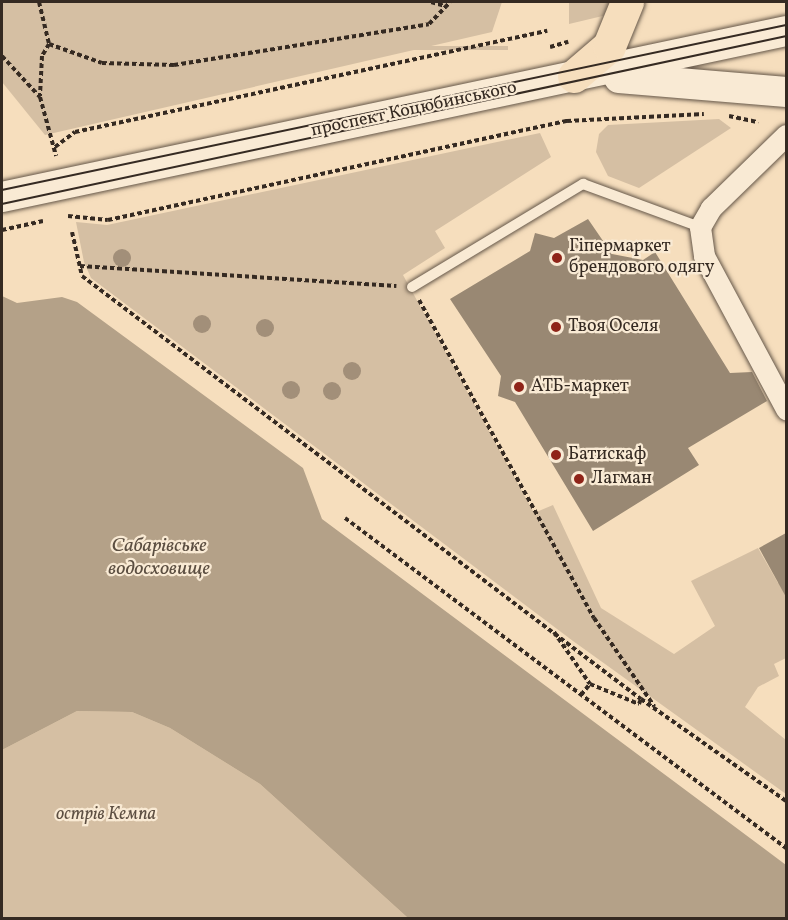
<!DOCTYPE html>
<meta charset="utf-8">
<style>
body{margin:0}
#map{position:relative;width:788px;height:920px;overflow:hidden;background:#f6debd;font-family:Vollkorn,serif}
div>[style]{position:absolute}
[style*='--x']{left:calc(var(--x)*1px);top:calc(var(--y)*1px);width:calc(var(--w)*1px);rotate:calc(var(--a)*1deg)}
.green>*{inset:0;background:#d5bfa3;transform-origin:0 0}
.water>*{inset:0;background:#b4a188}
.building>*{inset:0;background:#998873}
.path>*{height:4px;margin-top:-2px;transform-origin:0;background:repeating-linear-gradient(90deg,#352a22 0 4.5px,transparent 0 7.5px)}
.roads{filter:drop-shadow(0 0 2px #655749) drop-shadow(0 0 2px #655749)}
.lane>*{height:10px;margin:-5px;padding:0 5px;transform-origin:5px;border-radius:5px;background:#f9ead4}
.street>*{height:21px;margin:-10.5px;padding:0 10.5px;transform-origin:10.5px;border-radius:10.5px;background:#f9ead4}
.secondary>*{height:30px;margin:-15px;padding:0 15px;transform-origin:15px;border-radius:15px;background:#f9ead4}
.primary>*{height:33px;margin:-16.5px;padding:0 16.5px;transform-origin:16.5px;border-radius:16.5px;background:#f6debd}
.tram>*{height:1.5px;margin:-0.75px;padding:0 0.75px;transform-origin:0.75px;border-radius:0.75px;background:#352a22}
.trees>*{width:18px;height:18px;margin:-9px;border-radius:50%;background:#a28f79}
.dots>*{width:16px;height:16px;translate:-50% -50%;box-sizing:border-box;border:3px solid #f9ead4;border-radius:50%}
span{translate:-50% -50%;white-space:nowrap;text-align:center;line-height:1.15;-webkit-text-stroke:4.5px #f9ead4;paint-order:stroke}
.street-label{font-size:18px;color:#352a22}
.poi-label{font-size:18px;color:#352a22}
.left{translate:0 -50%;text-align:left}
.park-label{font-size:18px;color:#5d4f42;font-style:italic}
.water-label{font-size:20px;color:#5b4e41;font-style:italic}
.frame{position:absolute;inset:0;border:3px solid #352a22;pointer-events:none}
</style>
<div id="map">
<div class="green">
<div style="clip-path:polygon(2px 2px,502px 2px,492px 32px,45px 135px,2px 82px)"></div>
<div style="clip-path:polygon(569px 2px,612px 2px,611px 14px,569px 24px)"></div>
<div style="left:508px;top:46px;width:4px;height:441px;rotate:90deg"></div>
<div style="clip-path:polygon(719px 119px,731px 128px,639px 188px,608px 176px,596px 152px,599px 134px,608px 125px)"></div>
<div style="clip-path:polygon(540px 133px,551px 157px,435px 231px,445px 248px,403px 275px,534px 513px,553px 505px,601px 608px,674px 654px,715px 626px,691px 581px,758px 548px,778px 583px,786px 579px,786px 658px,774px 664px,779px 676px,758px 687px,745px 707px,786px 740px,786px 794px,573px 641px,91px 278px,84px 262px,76px 222px,107px 225px)"></div>
<div style="clip-path:polygon(77px 711px,132px 712px,170px 728px,260px 784px,408px 918px,2px 918px,2px 750px)"></div>
</div>
<div class="water">
<div style="clip-path:polygon(2px 296px,17px 303px,62px 297px,77px 302px,303px 468px,322px 519px,786px 865px,786px 918px,408px 918px,260px 784px,170px 728px,132px 712px,77px 711px,2px 750px)"></div>
</div>
<div class="building">
<div style="clip-path:polygon(588px 219px,612px 254px,643px 260px,655px 252px,730px 373px,752px 372px,767px 401px,688px 448px,699px 465px,593px 531px,515px 402px,498px 396px,501px 376px,450px 299px,530px 251px,535px 233px,554px 238px)"></div>
<div style="clip-path:polygon(786px 533px,786px 597px,759px 548px)"></div>
</div>
<div class="path">
<div style="--x:39;--y:2;--w:43;--a:76.6"></div>
<div style="--x:49;--y:44;--w:14;--a:120"></div>
<div style="--x:42;--y:56;--w:40;--a:92.9"></div>
<div style="--x:431;--y:2;--w:15;--a:16"></div>
<div style="--x:49;--y:44;--w:56;--a:19.7"></div>
<div style="--x:102;--y:63;--w:72;--a:1.6"></div>
<div style="--x:174;--y:65;--w:258;--a:-9.1"></div>
<div style="--x:429;--y:24;--w:30;--a:-46"></div>
<div style="--x:550;--y:47;--w:19;--a:-16"></div>
<div style="--x:2;--y:56;--w:56;--a:47.2"></div>
<div style="--x:40;--y:97;--w:61;--a:74.8"></div>
<div style="--x:729;--y:116;--w:30;--a:12"></div>
<div style="--x:55;--y:147;--w:25;--a:-37"></div>
<div style="--x:75;--y:132;--w:483;--a:-12.1"></div>
<div style="--x:68;--y:216;--w:40;--a:5.7"></div>
<div style="--x:108;--y:220;--w:470;--a:-12.2"></div>
<div style="--x:567;--y:121;--w:137;--a:-2.9"></div>
<div style="--x:2;--y:230;--w:42;--a:-12.4"></div>
<div style="--x:72;--y:232;--w:45;--a:77.2"></div>
<div style="--x:82;--y:276;--w:701;--a:37.12"></div>
<div style="--x:641;--y:699;--w:177;--a:35.1"></div>
<div style="--x:80;--y:266;--w:317;--a:3.6"></div>
<div style="--x:419;--y:300;--w:363;--a:61.2"></div>
<div style="--x:594;--y:618;--w:107;--a:55.7"></div>
<div style="--x:345;--y:518;--w:551;--a:36.81"></div>
<div style="--x:554;--y:632;--w:63;--a:55.3"></div>
<div style="--x:581;--y:695;--w:14;--a:-51"></div>
<div style="--x:590;--y:684;--w:53;--a:22.2"></div>
<div style="--x:639;--y:704;--w:5;--a:-68"></div>
</div>
<div class="roads">
<div class="lane">
<div style="--x:412;--y:287;--w:200;--a:-31.1"></div>
<div style="--x:583;--y:184;--w:125;--a:20.2"></div>
</div>
<div class="street">
<div style="--x:786;--y:135;--w:105;--a:135.8"></div>
<div style="--x:711;--y:208;--w:22;--a:120"></div>
<div style="--x:700;--y:227;--w:29;--a:82"></div>
<div style="--x:704;--y:256;--w:174;--a:61.8"></div>
</div>
<div class="secondary">
<div style="--x:619;--y:78;--w:168;--a:4.8"></div>
<div style="--x:2;--y:197;--w:801;--a:-11.95"></div>
</div>
<div class="primary">
<div style="--x:574;--y:76;--w:46;--a:-40.6"></div>
<div style="--x:609;--y:46;--w:48;--a:-67.8"></div>
</div>
</div>
<div class="tram">
<div style="--x:2;--y:190;--w:801;--a:-11.88"></div>
<div style="--x:2;--y:204;--w:802;--a:-12.09"></div>
</div>
<div class="trees">
<div style="left:122px;top:258px"></div>
<div style="left:202px;top:324px"></div>
<div style="left:265px;top:328px"></div>
<div style="left:352px;top:371px"></div>
<div style="left:291px;top:390px"></div>
<div style="left:332px;top:391px"></div>
</div>
<div class="dots">
<div style="left:557px;top:258px;background:#8f2418"></div>
<div style="left:556px;top:327px;background:#8f2418"></div>
<div style="left:519px;top:387px;background:#8f2418"></div>
<div style="left:556px;top:455px;background:#8f2418"></div>
<div style="left:579px;top:479px;background:#8f2418"></div>
</div>
<div class="street-label">
<span style="left:414px;top:110px;rotate:-12deg">проспект Коцюбинського</span>
</div>
<div class="poi-label">
<span class="left" style="left:569px;top:258px">Гіпермаркет<br>брендового одягу</span>
<span class="left" style="left:568px;top:327px">Твоя Оселя</span>
<span class="left" style="left:531px;top:387px">АТБ-маркет</span>
<span class="left" style="left:568px;top:455px">Батискаф</span>
<span class="left" style="left:591px;top:479px">Лагман</span>
</div>
<div class="park-label">
<span style="left:106px;top:815px">острів Кемпа</span>
</div>
<div class="water-label">
<span style="left:159px;top:558px">Сабарівське<br>водосховище</span>
</div>
<div class="frame"></div>
</div>
